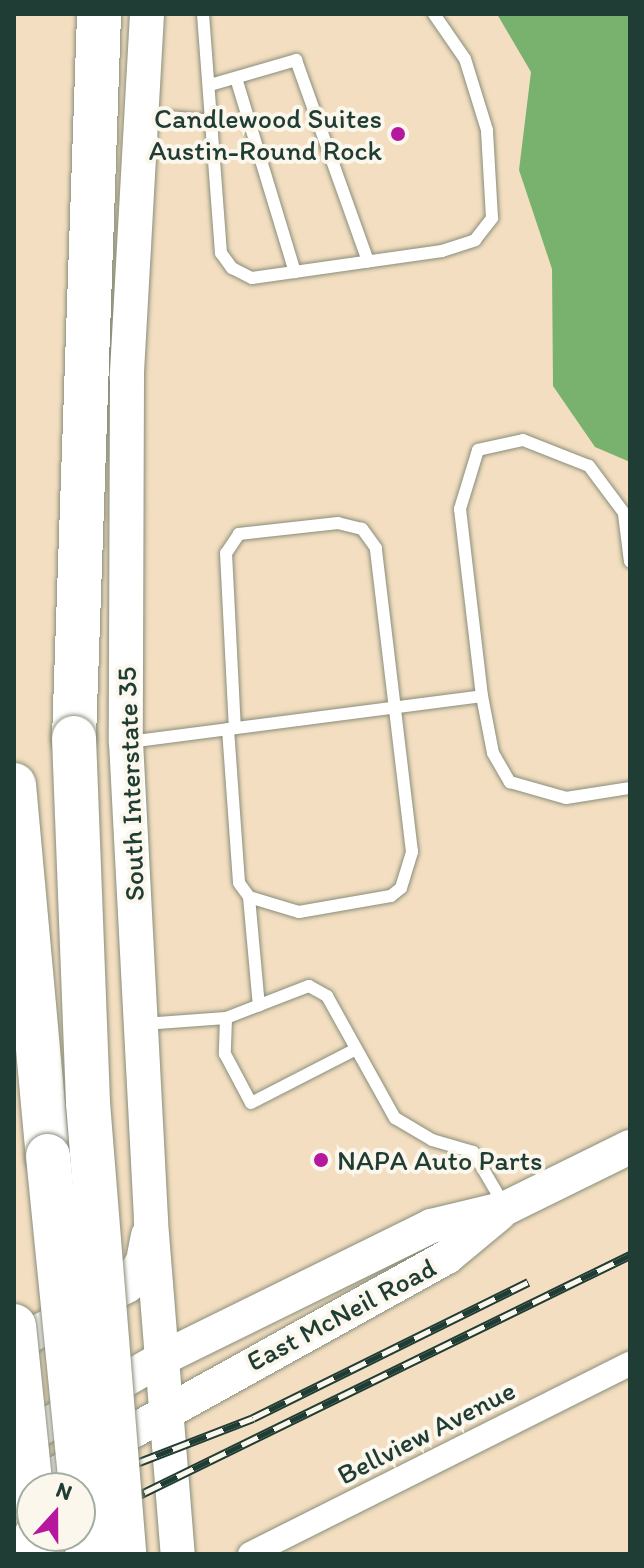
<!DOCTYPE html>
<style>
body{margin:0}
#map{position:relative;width:644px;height:1568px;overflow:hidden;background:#f3dec1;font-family:Itim,sans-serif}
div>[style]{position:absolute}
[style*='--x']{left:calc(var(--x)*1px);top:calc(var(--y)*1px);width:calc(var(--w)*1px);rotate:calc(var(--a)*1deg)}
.forest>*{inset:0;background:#79b26f}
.roads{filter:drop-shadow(0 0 2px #898e7a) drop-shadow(0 0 2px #898e7a)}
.lane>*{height:12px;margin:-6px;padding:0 6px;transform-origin:6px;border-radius:6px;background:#fff}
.street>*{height:24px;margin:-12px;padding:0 12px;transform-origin:12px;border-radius:12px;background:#fff}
.secondary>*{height:34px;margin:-17px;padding:0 17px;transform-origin:17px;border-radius:17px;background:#fff}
.highway>*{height:44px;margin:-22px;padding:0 22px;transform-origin:22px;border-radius:22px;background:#fff}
.rail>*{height:9px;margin-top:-4.5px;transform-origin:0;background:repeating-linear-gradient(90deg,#fbf7ec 0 18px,#1f3d34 0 36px);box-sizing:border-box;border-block:2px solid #1f3d34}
.bridges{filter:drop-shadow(0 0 2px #898e7a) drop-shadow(0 0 2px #898e7a)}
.highway-bridge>*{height:44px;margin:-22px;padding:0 22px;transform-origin:22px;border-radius:22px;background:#fff}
.dots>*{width:22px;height:22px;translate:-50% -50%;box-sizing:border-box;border:4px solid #fbf7ec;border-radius:50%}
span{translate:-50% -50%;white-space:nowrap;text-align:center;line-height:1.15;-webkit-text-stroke:8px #fbf7ec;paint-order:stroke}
.poi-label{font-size:28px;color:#1f3d34}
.right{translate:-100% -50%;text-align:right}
.left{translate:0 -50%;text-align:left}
.street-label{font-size:28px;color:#1f3d34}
.frame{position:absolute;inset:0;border:16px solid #1f3d34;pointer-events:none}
.north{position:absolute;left:16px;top:1472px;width:80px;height:80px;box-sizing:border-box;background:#fbf7ec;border:2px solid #a3ada2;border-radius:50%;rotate:21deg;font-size:22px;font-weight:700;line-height:32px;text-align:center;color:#1f3d34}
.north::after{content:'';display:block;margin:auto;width:28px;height:36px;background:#b5179e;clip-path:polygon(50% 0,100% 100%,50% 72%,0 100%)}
</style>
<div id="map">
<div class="forest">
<div style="clip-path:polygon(497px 14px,630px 14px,630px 462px,595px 447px,553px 386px,552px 269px,519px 170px,531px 72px)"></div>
</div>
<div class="roads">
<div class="lane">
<div style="--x:203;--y:14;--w:240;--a:85.7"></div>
<div style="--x:221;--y:253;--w:19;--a:54"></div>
<div style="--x:232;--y:268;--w:22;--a:27"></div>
<div style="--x:252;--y:278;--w:192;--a:-8.1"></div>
<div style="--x:442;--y:251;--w:35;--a:-18"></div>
<div style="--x:475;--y:240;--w:28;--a:-52"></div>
<div style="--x:492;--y:218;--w:88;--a:-93.3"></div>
<div style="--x:487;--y:130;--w:74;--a:-107.2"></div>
<div style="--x:465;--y:59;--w:55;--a:-124.6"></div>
<div style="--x:236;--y:78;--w:203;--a:73.1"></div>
<div style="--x:210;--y:85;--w:90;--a:-16.2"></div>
<div style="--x:296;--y:60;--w:214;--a:70.3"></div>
<div style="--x:145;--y:115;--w:69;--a:5"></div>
<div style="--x:624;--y:514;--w:48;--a:82.9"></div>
<div style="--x:630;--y:521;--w:69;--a:-126.7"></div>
<div style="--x:589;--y:466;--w:71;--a:-158.5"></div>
<div style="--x:523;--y:440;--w:46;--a:167.5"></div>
<div style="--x:478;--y:450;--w:62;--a:107"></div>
<div style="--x:460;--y:509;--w:188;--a:83.3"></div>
<div style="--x:482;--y:696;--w:58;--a:79.1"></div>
<div style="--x:493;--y:753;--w:34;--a:60"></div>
<div style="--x:510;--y:782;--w:58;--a:15.9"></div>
<div style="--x:566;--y:798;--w:65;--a:-8.9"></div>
<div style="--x:228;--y:729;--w:154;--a:85.9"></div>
<div style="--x:239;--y:883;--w:17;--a:54"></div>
<div style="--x:249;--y:897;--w:52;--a:16.7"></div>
<div style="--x:299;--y:912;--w:93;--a:-9.9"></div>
<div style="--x:391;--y:896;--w:13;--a:-39"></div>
<div style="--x:401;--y:888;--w:38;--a:-73"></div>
<div style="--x:412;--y:852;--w:306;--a:-96.8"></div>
<div style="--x:376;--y:548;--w:24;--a:-126"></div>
<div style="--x:362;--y:529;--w:25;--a:-166"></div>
<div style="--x:338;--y:523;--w:100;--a:173.7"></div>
<div style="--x:239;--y:534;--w:23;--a:124"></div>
<div style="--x:226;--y:553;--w:175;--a:87.1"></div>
<div style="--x:129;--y:742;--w:356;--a:-7.4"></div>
<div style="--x:249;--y:897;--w:109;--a:84.8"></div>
<div style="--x:226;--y:1018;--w:36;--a:92"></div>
<div style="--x:225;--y:1054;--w:55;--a:62"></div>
<div style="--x:251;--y:1103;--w:118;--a:-27.2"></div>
<div style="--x:144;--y:1024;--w:82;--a:-4.2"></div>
<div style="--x:226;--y:1018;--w:89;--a:-21.1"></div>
<div style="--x:309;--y:986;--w:21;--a:29"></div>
<div style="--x:327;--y:996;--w:140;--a:60.9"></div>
<div style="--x:395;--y:1118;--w:43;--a:30.7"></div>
<div style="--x:432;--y:1140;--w:43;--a:16.3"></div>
<div style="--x:473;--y:1152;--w:61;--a:59.7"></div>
</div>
<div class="street">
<div style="--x:250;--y:1554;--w:425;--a:-26.6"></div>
</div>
<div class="secondary">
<div style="--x:147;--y:14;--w:364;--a:93.2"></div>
<div style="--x:127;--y:377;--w:365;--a:90.2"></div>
<div style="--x:126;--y:742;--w:481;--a:87"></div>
<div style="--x:151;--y:1222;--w:333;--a:85.4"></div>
<div style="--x:14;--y:1344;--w:127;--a:-27.2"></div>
<div style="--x:127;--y:1286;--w:30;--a:-57"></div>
<div style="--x:143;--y:1261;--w:26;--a:-79"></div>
<div style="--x:14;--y:1444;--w:172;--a:-30"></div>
<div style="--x:163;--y:1358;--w:299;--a:-26.2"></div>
<div style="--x:431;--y:1226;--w:77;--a:-13.5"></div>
<div style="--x:506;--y:1208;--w:138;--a:-26.2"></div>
<div style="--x:14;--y:1497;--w:495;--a:-29"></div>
<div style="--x:447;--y:1257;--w:67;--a:-39.6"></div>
</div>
<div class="highway">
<div style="--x:74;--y:738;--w:724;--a:-88.02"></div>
<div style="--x:14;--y:785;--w:373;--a:84.8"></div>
</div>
</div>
<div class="rail">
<div style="--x:72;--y:1488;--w:194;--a:-21.1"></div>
<div style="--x:253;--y:1418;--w:307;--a:-26.3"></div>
<div style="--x:14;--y:1502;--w:18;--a:-13"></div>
<div style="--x:80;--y:1524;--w:612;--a:-26.06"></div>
<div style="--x:19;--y:1554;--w:40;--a:-26.6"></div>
</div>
<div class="bridges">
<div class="highway-bridge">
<div style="--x:74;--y:738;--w:365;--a:87.8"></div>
<div style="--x:88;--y:1103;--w:452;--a:85.4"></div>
<div style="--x:48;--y:1156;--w:400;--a:84.3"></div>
<div style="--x:14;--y:1326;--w:176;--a:84.1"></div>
<div style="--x:36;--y:1536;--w:18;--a:87"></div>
</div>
</div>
<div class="dots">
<div style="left:398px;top:134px;background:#b5179e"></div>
<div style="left:321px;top:1160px;background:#b5179e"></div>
</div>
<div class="poi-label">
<span class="right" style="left:382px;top:134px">Candlewood Suites<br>Austin-Round Rock</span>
<span class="left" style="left:337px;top:1160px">NAPA Auto Parts</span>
</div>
<div class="street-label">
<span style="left:130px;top:784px;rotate:-92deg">South Interstate 35</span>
<span style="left:341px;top:1314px;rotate:-28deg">East McNeil Road</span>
<span style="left:426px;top:1432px;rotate:-27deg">Bellview Avenue</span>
</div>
<div class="frame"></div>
<div class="north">N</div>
</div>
